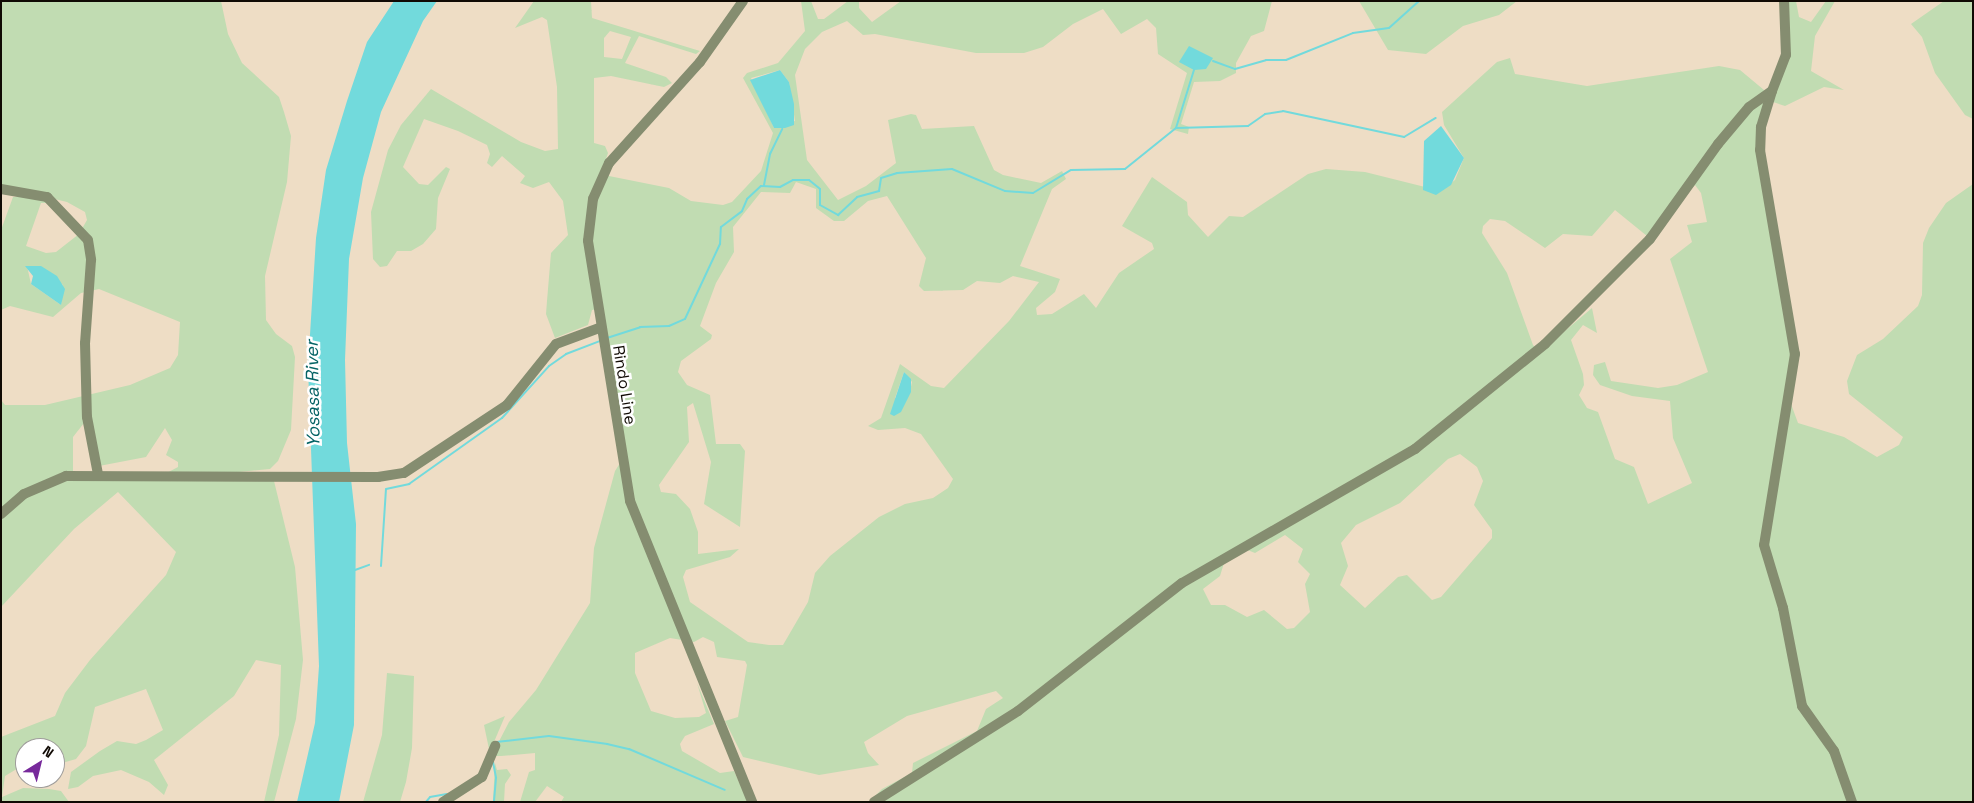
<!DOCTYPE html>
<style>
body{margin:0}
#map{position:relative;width:1974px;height:803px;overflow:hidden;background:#eeddc5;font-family:"Space Grotesk",sans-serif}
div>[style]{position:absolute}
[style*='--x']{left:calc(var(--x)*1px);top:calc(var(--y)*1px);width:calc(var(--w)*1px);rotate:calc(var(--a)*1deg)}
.green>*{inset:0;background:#c1dcb2}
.water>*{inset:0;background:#72dadc}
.stream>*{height:2px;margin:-1px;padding:0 1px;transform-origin:1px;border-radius:1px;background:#72dadc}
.minor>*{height:10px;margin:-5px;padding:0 5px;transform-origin:5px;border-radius:5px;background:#858d70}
span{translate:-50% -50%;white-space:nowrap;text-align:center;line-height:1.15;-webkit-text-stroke:5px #fff;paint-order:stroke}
.street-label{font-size:16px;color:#100a04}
.water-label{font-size:18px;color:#046365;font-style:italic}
.frame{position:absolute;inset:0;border:2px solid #100a04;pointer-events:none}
.north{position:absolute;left:15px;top:738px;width:50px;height:50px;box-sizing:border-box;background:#fff;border:1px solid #9f9d9b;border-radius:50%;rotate:36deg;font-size:14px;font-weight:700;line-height:20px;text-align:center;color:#100a04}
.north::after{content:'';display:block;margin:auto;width:18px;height:22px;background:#77299b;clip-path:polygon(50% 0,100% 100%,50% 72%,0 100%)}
</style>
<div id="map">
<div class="green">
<div style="clip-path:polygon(evenodd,1px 1px,221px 1px,228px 34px,242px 63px,279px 97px,284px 112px,291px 136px,287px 182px,265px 276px,266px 320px,276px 334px,292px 346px,295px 357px,291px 430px,278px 461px,270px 469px,229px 473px,274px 481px,295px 567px,303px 660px,296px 719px,274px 802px,264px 802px,279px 735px,281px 665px,256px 660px,234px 696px,154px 760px,168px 785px,164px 795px,149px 782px,121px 770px,93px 776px,78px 787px,68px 789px,71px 772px,100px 751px,117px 741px,136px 744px,146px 740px,163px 730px,146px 689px,95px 707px,86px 746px,76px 759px,55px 765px,55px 748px,25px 748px,25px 764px,5px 776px,2px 797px,23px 788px,49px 789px,61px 791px,69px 802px,1px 802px,1px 737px,55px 716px,65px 693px,90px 660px,166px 575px,176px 552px,118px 492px,74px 529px,1px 607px,1px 400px,5px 405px,45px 405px,130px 385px,170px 368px,178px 355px,180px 322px,99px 289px,81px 293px,53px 317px,10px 306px,1px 310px,1px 230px,13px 197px,38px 196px,48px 203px,41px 203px,26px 246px,46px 253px,56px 252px,79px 234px,87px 220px,85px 212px,67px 202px,1px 186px,1px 1px,27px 266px,37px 267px,63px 285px,61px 305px,31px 284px,27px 266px,1px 1px,84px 423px,99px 466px,146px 457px,165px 428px,172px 440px,166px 455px,178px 462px,178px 467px,161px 476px,73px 477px,73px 437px,84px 423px)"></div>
<div style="clip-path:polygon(evenodd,534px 1px,591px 1px,592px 18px,700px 51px,696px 54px,639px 36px,625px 63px,666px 77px,672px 83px,664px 87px,611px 76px,594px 78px,594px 143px,605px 146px,608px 153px,602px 171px,609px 176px,669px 188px,691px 201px,723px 205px,732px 202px,761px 171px,773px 133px,743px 78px,747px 73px,778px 63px,805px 31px,801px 1px,811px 1px,818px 19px,824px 19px,848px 1px,859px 1px,859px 8px,872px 22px,901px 1px,1272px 1px,1264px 31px,1251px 36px,1236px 63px,1236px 73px,1220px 81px,1194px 82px,1181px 124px,1189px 127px,1188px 134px,1170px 129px,1187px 73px,1158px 54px,1156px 28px,1147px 19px,1121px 34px,1103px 9px,1073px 24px,1043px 47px,1024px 53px,976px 53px,875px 34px,863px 35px,847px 21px,822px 32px,805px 49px,795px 75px,807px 160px,838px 200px,866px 186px,896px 163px,888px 120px,911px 114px,916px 115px,922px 129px,974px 126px,994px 170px,1003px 175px,1041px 183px,1062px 171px,1066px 179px,1052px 189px,1020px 266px,1060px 279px,1055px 292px,1036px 308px,1037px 315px,1052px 314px,1084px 294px,1096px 308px,1119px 273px,1154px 249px,1152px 243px,1122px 226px,1152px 177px,1187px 202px,1188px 215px,1208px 237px,1229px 216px,1243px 217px,1308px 174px,1326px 169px,1365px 172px,1441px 191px,1455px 180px,1464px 158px,1444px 125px,1442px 112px,1497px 62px,1510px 58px,1515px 74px,1587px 86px,1719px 66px,1740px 70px,1764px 90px,1766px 105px,1756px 137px,1792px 342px,1791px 404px,1798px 423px,1844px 437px,1877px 457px,1899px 445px,1903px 437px,1849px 394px,1847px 381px,1857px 355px,1883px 339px,1918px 306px,1922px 295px,1923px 243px,1929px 228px,1946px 203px,1973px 184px,1973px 802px,869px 802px,882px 789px,912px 773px,913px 763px,977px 731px,986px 709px,1003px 698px,996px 691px,907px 716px,864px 742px,868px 753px,879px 765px,819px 775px,743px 757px,725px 721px,738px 717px,747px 665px,745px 661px,717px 657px,714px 642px,703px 637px,694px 642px,670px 638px,635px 653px,635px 673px,651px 711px,675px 718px,699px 717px,706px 713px,697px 683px,714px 724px,685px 736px,680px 744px,682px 751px,720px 773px,734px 771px,748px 802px,561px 802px,564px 797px,547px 786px,535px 802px,520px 802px,529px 772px,535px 770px,535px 753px,501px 756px,495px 756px,494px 751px,509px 722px,536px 690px,590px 603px,594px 548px,615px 471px,622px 460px,599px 309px,592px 310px,588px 325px,555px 338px,546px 314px,547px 301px,551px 253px,568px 235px,563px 201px,549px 182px,533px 188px,520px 183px,525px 176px,502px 156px,492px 167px,487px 163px,490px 154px,487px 145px,458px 131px,424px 119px,403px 167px,419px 184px,428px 185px,446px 167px,450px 169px,438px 198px,436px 229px,423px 244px,411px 251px,397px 251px,387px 266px,380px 267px,373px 259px,371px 212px,388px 150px,401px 125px,431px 89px,521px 142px,545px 151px,558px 149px,557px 87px,547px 20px,542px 17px,515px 28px,534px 1px,610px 31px,631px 37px,622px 59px,604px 57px,604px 38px,610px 31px,534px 1px,780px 70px,789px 82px,795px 121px,774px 128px,751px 78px,780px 70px,534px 1px,796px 182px,816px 189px,816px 208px,834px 221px,844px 221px,868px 201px,887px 196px,926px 258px,919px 286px,924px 291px,963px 290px,977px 281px,1000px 283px,1013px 276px,1039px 282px,1009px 321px,944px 388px,931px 386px,900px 364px,881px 418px,868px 426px,878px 430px,905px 428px,921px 434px,953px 479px,948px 488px,933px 498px,905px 504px,879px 517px,830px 556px,815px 573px,808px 602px,783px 645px,769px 645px,748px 642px,690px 602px,683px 577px,686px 570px,730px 557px,739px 549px,698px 554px,698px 532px,690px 509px,676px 494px,661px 492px,659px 485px,689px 442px,687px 407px,693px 403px,711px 462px,704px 504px,740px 527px,745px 451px,740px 444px,716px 444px,710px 395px,687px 385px,678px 372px,681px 361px,711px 339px,712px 335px,700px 326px,716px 283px,734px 252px,733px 227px,761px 192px,790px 193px,796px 182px,534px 1px,1695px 185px,1701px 193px,1707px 222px,1687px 225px,1692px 242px,1670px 259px,1708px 372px,1677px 385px,1658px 388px,1611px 381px,1605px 362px,1594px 365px,1593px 375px,1600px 385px,1632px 396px,1670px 401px,1673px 438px,1692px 483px,1648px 504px,1634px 467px,1615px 459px,1598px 412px,1587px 408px,1579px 395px,1584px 385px,1583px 374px,1571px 340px,1583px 325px,1597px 333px,1592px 308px,1540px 352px,1533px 345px,1507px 273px,1482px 233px,1483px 226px,1490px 219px,1505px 221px,1545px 248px,1563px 234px,1592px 236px,1615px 210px,1647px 236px,1695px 185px,534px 1px,904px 372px,912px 382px,909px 395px,903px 401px,895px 398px,904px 372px,534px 1px,1460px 454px,1477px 467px,1483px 481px,1474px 505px,1492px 530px,1492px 538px,1441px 597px,1432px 600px,1407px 575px,1398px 577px,1365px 608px,1340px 585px,1348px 566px,1341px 543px,1356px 525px,1400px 503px,1448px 459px,1460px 454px,534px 1px,1285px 535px,1303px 549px,1298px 562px,1310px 574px,1305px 584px,1310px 612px,1294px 628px,1287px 629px,1264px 610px,1247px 617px,1225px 605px,1211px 605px,1203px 589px,1220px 576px,1224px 563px,1245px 549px,1255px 553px,1285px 535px)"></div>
<div style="clip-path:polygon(1359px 1px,1517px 1px,1499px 15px,1463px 26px,1426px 54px,1388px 50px)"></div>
<div style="clip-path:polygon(1787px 1px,1796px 1px,1799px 17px,1811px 22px,1826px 1px,1835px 1px,1815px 36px,1811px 71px,1844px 90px,1824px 87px,1785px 106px,1773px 102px,1789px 53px)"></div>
<div style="clip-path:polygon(1944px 1px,1973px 1px,1973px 119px,1965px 115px,1935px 73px,1922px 37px,1911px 24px)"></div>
<div style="clip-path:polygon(387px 673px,414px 676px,412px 748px,406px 782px,400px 802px,363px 802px,382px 735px)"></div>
<div style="clip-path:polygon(505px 716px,491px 749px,489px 749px,484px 725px)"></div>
<div style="clip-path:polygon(495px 763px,497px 770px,507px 769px,511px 775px,505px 784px,504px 802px,493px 802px)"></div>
</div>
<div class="water">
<div style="clip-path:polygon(394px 1px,437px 1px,423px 21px,381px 112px,363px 178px,349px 259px,345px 360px,347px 443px,356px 524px,354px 725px,339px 802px,297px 802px,315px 723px,319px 666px,308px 367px,316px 238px,326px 170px,347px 101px,367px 42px)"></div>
<div style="clip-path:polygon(1189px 46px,1213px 58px,1206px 69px,1194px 70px,1179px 62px)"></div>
<div style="clip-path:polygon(780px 70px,789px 82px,794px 104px,794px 125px,785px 128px,774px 128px,750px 80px)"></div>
<div style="clip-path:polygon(1441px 126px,1464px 158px,1451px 185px,1436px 195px,1423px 190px,1424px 141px)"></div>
<div style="clip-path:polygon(25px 266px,41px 266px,57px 276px,65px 289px,61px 305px,31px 284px,33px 276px)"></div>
<div style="clip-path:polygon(904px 372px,911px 379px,911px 392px,901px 412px,894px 416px,890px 414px)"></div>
</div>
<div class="stream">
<div style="--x:1213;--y:61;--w:23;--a:20"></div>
<div style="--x:1235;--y:69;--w:32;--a:-16"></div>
<div style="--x:1266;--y:60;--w:20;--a:0"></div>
<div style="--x:1286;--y:60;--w:72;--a:-21.9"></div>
<div style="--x:1353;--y:33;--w:36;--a:-8"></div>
<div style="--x:1389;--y:28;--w:40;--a:-42"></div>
<div style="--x:1176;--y:128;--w:61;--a:-72.8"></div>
<div style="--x:764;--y:185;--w:32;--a:-79"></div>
<div style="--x:770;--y:154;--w:28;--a:-64"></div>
<div style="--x:607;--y:338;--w:35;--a:-18"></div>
<div style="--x:640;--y:327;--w:29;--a:-2"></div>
<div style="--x:669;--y:326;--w:17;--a:-24"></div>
<div style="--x:685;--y:319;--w:83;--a:-65"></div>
<div style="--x:720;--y:244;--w:17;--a:-87"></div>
<div style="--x:721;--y:227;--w:26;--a:-37"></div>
<div style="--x:742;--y:211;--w:13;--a:-67"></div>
<div style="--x:747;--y:199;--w:19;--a:-43"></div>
<div style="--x:761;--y:186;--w:19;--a:3"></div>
<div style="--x:780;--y:187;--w:15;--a:-28"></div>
<div style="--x:793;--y:180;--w:16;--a:0"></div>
<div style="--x:809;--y:180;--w:14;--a:39"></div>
<div style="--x:820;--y:189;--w:16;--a:90"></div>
<div style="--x:820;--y:205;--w:21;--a:29"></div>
<div style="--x:838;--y:215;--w:26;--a:-43"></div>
<div style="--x:857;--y:197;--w:23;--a:-15"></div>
<div style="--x:879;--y:191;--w:13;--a:-81"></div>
<div style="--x:881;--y:178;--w:17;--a:-17"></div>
<div style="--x:897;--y:173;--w:55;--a:-4.2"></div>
<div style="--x:952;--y:169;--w:57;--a:22.5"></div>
<div style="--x:1005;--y:191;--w:28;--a:4"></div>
<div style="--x:1033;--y:193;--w:44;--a:-31.2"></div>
<div style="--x:1071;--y:170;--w:54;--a:-1.1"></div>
<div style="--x:1125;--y:169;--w:65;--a:-38.8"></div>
<div style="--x:1176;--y:128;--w:72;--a:-1.6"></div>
<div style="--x:1248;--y:126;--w:21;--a:-35"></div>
<div style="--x:1265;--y:114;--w:18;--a:-9"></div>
<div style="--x:1283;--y:111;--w:124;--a:12.1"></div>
<div style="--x:1404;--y:137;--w:37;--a:-31"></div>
<div style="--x:381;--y:566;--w:77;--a:-86.3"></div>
<div style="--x:386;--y:489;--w:24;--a:-12"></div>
<div style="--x:409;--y:484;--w:114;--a:-35.4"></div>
<div style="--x:502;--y:418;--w:70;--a:-47.9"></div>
<div style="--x:549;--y:366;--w:21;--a:-35"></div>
<div style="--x:566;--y:354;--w:36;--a:-21"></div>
<div style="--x:355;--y:570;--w:15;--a:-20"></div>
<div style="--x:496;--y:742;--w:53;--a:-6.5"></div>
<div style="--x:549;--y:736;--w:59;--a:7.9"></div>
<div style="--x:607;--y:744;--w:23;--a:13"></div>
<div style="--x:629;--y:749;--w:104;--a:23.1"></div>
<div style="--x:493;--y:762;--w:16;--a:79"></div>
<div style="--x:496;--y:778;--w:24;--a:95"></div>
<div style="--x:426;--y:802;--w:6;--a:-51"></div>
<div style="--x:430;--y:797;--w:17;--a:-10"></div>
</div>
<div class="minor">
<div style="--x:743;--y:1;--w:75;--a:125.2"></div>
<div style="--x:700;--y:62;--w:136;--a:132"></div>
<div style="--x:609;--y:163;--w:39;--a:114"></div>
<div style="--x:593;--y:199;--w:42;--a:96.8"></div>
<div style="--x:588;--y:241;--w:263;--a:80.8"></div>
<div style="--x:630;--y:501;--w:325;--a:67.9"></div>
<div style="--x:1772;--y:91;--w:38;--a:107"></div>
<div style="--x:1761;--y:127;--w:23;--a:92"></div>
<div style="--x:1760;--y:150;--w:207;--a:80.3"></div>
<div style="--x:1795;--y:354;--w:193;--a:99.2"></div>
<div style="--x:1764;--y:545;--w:66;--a:73.2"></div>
<div style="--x:1783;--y:608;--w:100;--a:79"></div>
<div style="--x:1802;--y:706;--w:55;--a:54.6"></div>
<div style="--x:1834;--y:751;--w:54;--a:70.6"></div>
<div style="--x:1;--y:189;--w:47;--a:9.9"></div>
<div style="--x:47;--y:197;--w:59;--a:46.4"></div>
<div style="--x:88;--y:240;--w:20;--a:81"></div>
<div style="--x:91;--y:260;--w:83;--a:94.1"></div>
<div style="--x:85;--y:343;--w:74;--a:88.5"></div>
<div style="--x:87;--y:417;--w:58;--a:79.1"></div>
<div style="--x:1;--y:514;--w:30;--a:-41"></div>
<div style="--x:24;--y:494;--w:46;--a:-23.2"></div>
<div style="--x:66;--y:476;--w:312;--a:0.2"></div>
<div style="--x:378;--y:477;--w:26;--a:-9"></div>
<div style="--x:404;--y:473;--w:123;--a:-33.4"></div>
<div style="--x:507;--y:405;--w:78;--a:-51.2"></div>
<div style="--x:556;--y:344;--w:46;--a:-20.4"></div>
<div style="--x:443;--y:802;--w:46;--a:-32.7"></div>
<div style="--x:482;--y:777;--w:34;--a:-67"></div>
<div style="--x:874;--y:802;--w:170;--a:-32.3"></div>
<div style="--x:1018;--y:711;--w:208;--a:-38"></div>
<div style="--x:1182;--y:583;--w:269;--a:-29.9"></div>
<div style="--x:1415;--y:449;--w:167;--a:-38.9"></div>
<div style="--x:1545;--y:344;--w:148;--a:-45"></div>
<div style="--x:1650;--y:239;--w:117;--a:-54.4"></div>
<div style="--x:1718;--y:144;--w:48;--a:-50"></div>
<div style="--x:1749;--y:107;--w:28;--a:-35"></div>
<div style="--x:1772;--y:91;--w:39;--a:-69"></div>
<div style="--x:1786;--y:55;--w:54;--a:-92.1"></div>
</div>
<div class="street-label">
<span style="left:624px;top:385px;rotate:81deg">Rindo Line</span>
</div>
<div class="water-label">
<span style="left:313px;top:394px;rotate:-91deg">Yosasa River</span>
</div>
<div class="frame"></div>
<div class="north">N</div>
</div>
